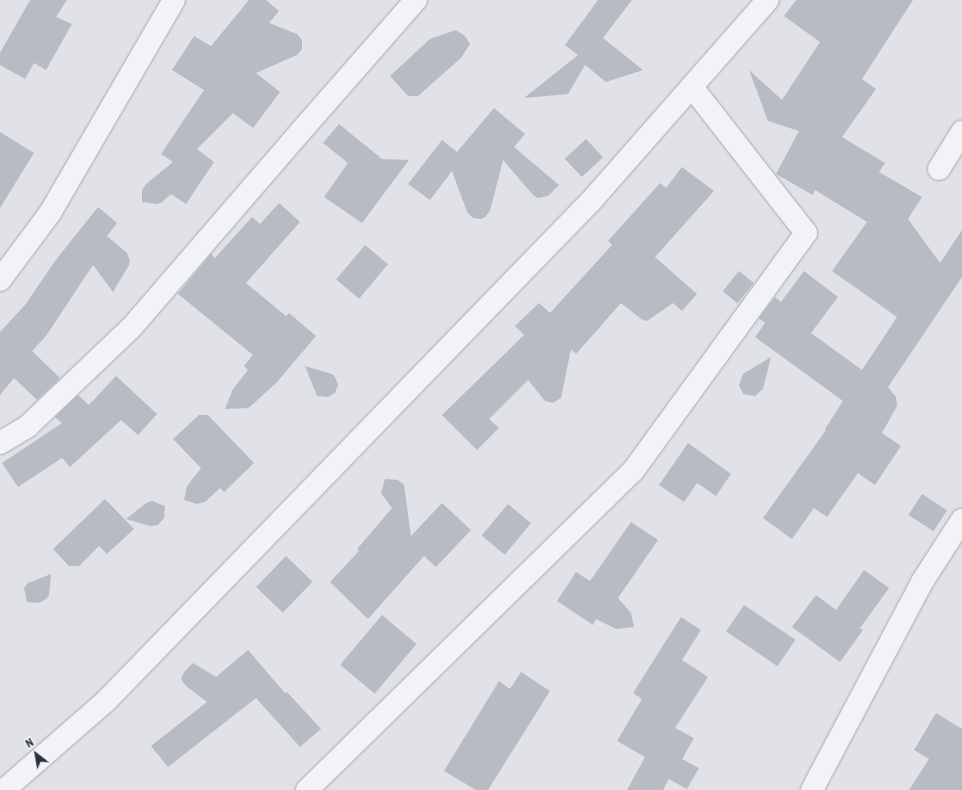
<!DOCTYPE html>
<style>
body{margin:0}
#map{position:relative;width:962px;height:790px;overflow:hidden;background:#e0e2e7;font-family:"Roboto Condensed",sans-serif}
div>[style]{position:absolute}
[style*='--x']{left:calc(var(--x)*1px);top:calc(var(--y)*1px);width:calc(var(--w)*1px);rotate:calc(var(--a)*1deg)}
.building>*{inset:0;background:#b8bbc4;transform-origin:0 0}
.roads{filter:drop-shadow(0 0 1px #a6a9b1) drop-shadow(0 0 1px #a6a9b1)}
.minor>*{height:22px;margin:-11px;padding:0 11px;transform-origin:11px;border-radius:11px;background:#f2f3f6}
span{translate:-50% -50%;white-space:nowrap;text-align:center;line-height:1.15;-webkit-text-stroke:3px #eff1f5;paint-order:stroke}
.north{position:absolute;left:16px;top:734px;width:40px;height:40px;-webkit-text-stroke:3px #eff1f5;paint-order:stroke;rotate:329deg;font-size:11px;font-weight:700;line-height:16px;text-align:center;color:#2a303d}
.north::after{content:'';display:block;margin:auto;width:14px;height:18px;background:#2a303d;clip-path:polygon(50% 0,100% 100%,50% 72%,0 100%)}
</style>
<div id="map">
<div class="building">
<div style="clip-path:polygon(30px 0,67px 0,56px 17px,72px 24px,46px 70px,34px 63px,25px 79px,0 65px,0 53px)"></div>
<div style="clip-path:polygon(249px 0,266px 0,279px 11px,269px 23px,297px 34px,302px 40px,302px 49px,297px 55px,256px 73px,280px 92px,253px 128px,233px 113px,197px 149px,214px 162px,186px 204px,171px 194px,161px 203px,157px 204px,142px 202px,142px 190px,146px 184px,173px 162px,161px 154px,204px 90px,172px 70px,194px 36px,211px 46px)"></div>
<div style="clip-path:polygon(598px 0,632px 0,603px 38px,643px 70px,606px 82px,585px 65px,568px 94px,524px 98px,578px 55px,565px 45px)"></div>
<div style="clip-path:polygon(796px 0,913px 0,862px 79px,876px 89px,842px 137px,885px 163px,879px 172px,922px 197px,908px 219px,940px 263px,962px 230px,962px 277px,888px 387px,896px 397px,897px 406px,882px 433px,901px 446px,875px 485px,858px 473px,827px 517px,814px 508px,792px 539px,763px 518px,826px 430px,825px 429px,843px 401px,755px 337px,765px 323px,759px 318px,775px 297px,781px 302px,804px 271px,838px 297px,811px 333px,862px 370px,897px 317px,832px 271px,867px 222px,815px 190px,813px 195px,776px 174px,799px 131px,768px 121px,749px 70px,782px 100px,820px 42px,784px 16px)"></div>
<div style="clip-path:polygon(456px 30px,465px 36px,470px 44px,461px 58px,418px 96px,408px 96px,390px 76px,430px 39px)"></div>
<div style="clip-path:polygon(494px 108px,525px 134px,514px 147px,559px 185px,548px 196px,538px 198px,533px 195px,503px 160px,490px 211px,485px 217px,481px 219px,473px 218px,467px 212px,452px 171px,430px 200px,408px 184px,442px 140px,457px 152px)"></div>
<div style="clip-path:polygon(339px 124px,382px 159px,409px 160px,362px 223px,324px 197px,348px 163px,323px 143px)"></div>
<div style="clip-path:polygon(0 132px,34px 153px,0 208px)"></div>
<div style="left:586px;top:139px;width:25px;height:29px;rotate:47deg"></div>
<div style="clip-path:polygon(682px 167px,714px 191px,655px 257px,697px 294px,682px 311px,673px 303px,647px 321px,641px 319px,621px 303px,576px 354px,571px 349px,561px 398px,553px 403px,545px 401px,528px 380px,489px 419px,499px 428px,477px 450px,442px 415px,524px 335px,515px 326px,539px 303px,550px 313px,612px 245px,608px 241px,660px 183px,666px 188px)"></div>
<div style="clip-path:polygon(279px 203px,300px 222px,246px 283px,286px 316px,289px 313px,316px 336px,277px 382px,252px 405px,248px 408px,225px 409px,233px 389px,248px 370px,244px 366px,253px 355px,178px 294px,211px 254px,215px 258px,252px 217px,260px 224px)"></div>
<div style="clip-path:polygon(98px 207px,117px 223px,107px 236px,127px 253px,130px 261px,129px 265px,113px 292px,93px 265px,46px 336px,32px 351px,60px 378px,37px 400px,14px 378px,0 395px,0 332px,25px 305px,55px 261px)"></div>
<div style="left:365px;top:245px;width:30px;height:45px;rotate:40deg"></div>
<div style="left:739px;top:271px;width:19px;height:26px;rotate:39deg"></div>
<div style="clip-path:polygon(771px 357px,763px 389px,755px 396px,743px 394px,739px 385px,743px 374px)"></div>
<div style="clip-path:polygon(305px 366px,332px 374px,335px 377px,338px 385px,335px 393px,328px 397px,317px 396px)"></div>
<div style="clip-path:polygon(116px 376px,157px 414px,138px 435px,121px 420px,70px 467px,62px 458px,18px 487px,2px 463px,62px 423px,55px 417px,78px 395px,89px 405px)"></div>
<div style="clip-path:polygon(199px 415px,208px 415px,254px 463px,224px 492px,220px 488px,205px 502px,197px 504px,184px 500px,187px 486px,201px 468px,173px 439px)"></div>
<div style="clip-path:polygon(688px 443px,731px 474px,716px 496px,697px 483px,684px 502px,659px 485px)"></div>
<div style="clip-path:polygon(385px 479px,398px 480px,404px 485px,411px 536px,442px 503px,471px 530px,436px 567px,424px 556px,368px 619px,330px 582px,359px 551px,357px 549px,392px 508px,381px 493px)"></div>
<div style="left:922px;top:494px;width:30px;height:25px;rotate:33deg"></div>
<div style="clip-path:polygon(105px 499px,134px 529px,107px 554px,99px 546px,79px 566px,69px 566px,53px 549px)"></div>
<div style="clip-path:polygon(152px 501px,165px 506px,164px 518px,158px 525px,150px 526px,126px 519px,146px 503px)"></div>
<div style="left:508px;top:504px;width:30px;height:41px;rotate:40deg"></div>
<div style="clip-path:polygon(631px 522px,658px 540px,618px 598px,631px 613px,634px 627px,616px 629px,596px 619px,593px 625px,557px 601px,576px 572px,590px 581px)"></div>
<div style="left:286px;top:556px;width:37px;height:43px;rotate:44deg"></div>
<div style="clip-path:polygon(864px 570px,889px 588px,860px 628px,863px 630px,840px 662px,792px 627px,816px 595px,836px 610px)"></div>
<div style="clip-path:polygon(51px 574px,49px 595px,46px 599px,39px 603px,27px 602px,24px 588px,28px 583px)"></div>
<div style="left:744px;top:605px;width:62px;height:32px;rotate:34deg"></div>
<div style="left:382px;top:615px;width:45px;height:65px;rotate:40deg"></div>
<div style="clip-path:polygon(681px 617px,701px 630px,682px 660px,708px 677px,675px 728px,694px 738px,682px 759px,699px 768px,687px 789px,669px 779px,663px 790px,627px 790px,645px 757px,617px 741px,642px 699px,633px 693px)"></div>
<div style="clip-path:polygon(248px 650px,285px 693px,287px 692px,321px 729px,300px 747px,256px 698px,168px 767px,151px 746px,207px 702px,186px 686px,181px 679px,184px 672px,193px 663px,216px 677px)"></div>
<div style="clip-path:polygon(521px 672px,550px 691px,488px 790px,476px 790px,444px 771px,499px 681px,510px 689px)"></div>
<div style="clip-path:polygon(936px 713px,962px 729px,962px 790px,909px 790px,929px 759px,914px 750px)"></div>
</div>
<div class="roads">
<div class="minor">
<div style="--x:939;--y:169;--w:44;--a:-58.1"></div>
<div style="--x:0;--y:280;--w:84;--a:-53.3"></div>
<div style="--x:50;--y:213;--w:246;--a:-59.8"></div>
<div style="--x:0;--y:443;--w:33;--a:-31"></div>
<div style="--x:28;--y:426;--w:142;--a:-43.6"></div>
<div style="--x:131;--y:328;--w:262;--a:-49.2"></div>
<div style="--x:302;--y:130;--w:173;--a:-48.8"></div>
<div style="--x:4;--y:790;--w:135;--a:-41.1"></div>
<div style="--x:106;--y:701;--w:698;--a:-45.87"></div>
<div style="--x:592;--y:200;--w:266;--a:-48.7"></div>
<div style="--x:307;--y:790;--w:456;--a:-44.4"></div>
<div style="--x:633;--y:471;--w:294;--a:-54"></div>
<div style="--x:806;--y:233;--w:185;--a:-128"></div>
<div style="--x:812;--y:790;--w:235;--a:-62.1"></div>
<div style="--x:922;--y:582;--w:74;--a:-57.2"></div>
</div>
</div>
<div class="north">N</div>
</div>
